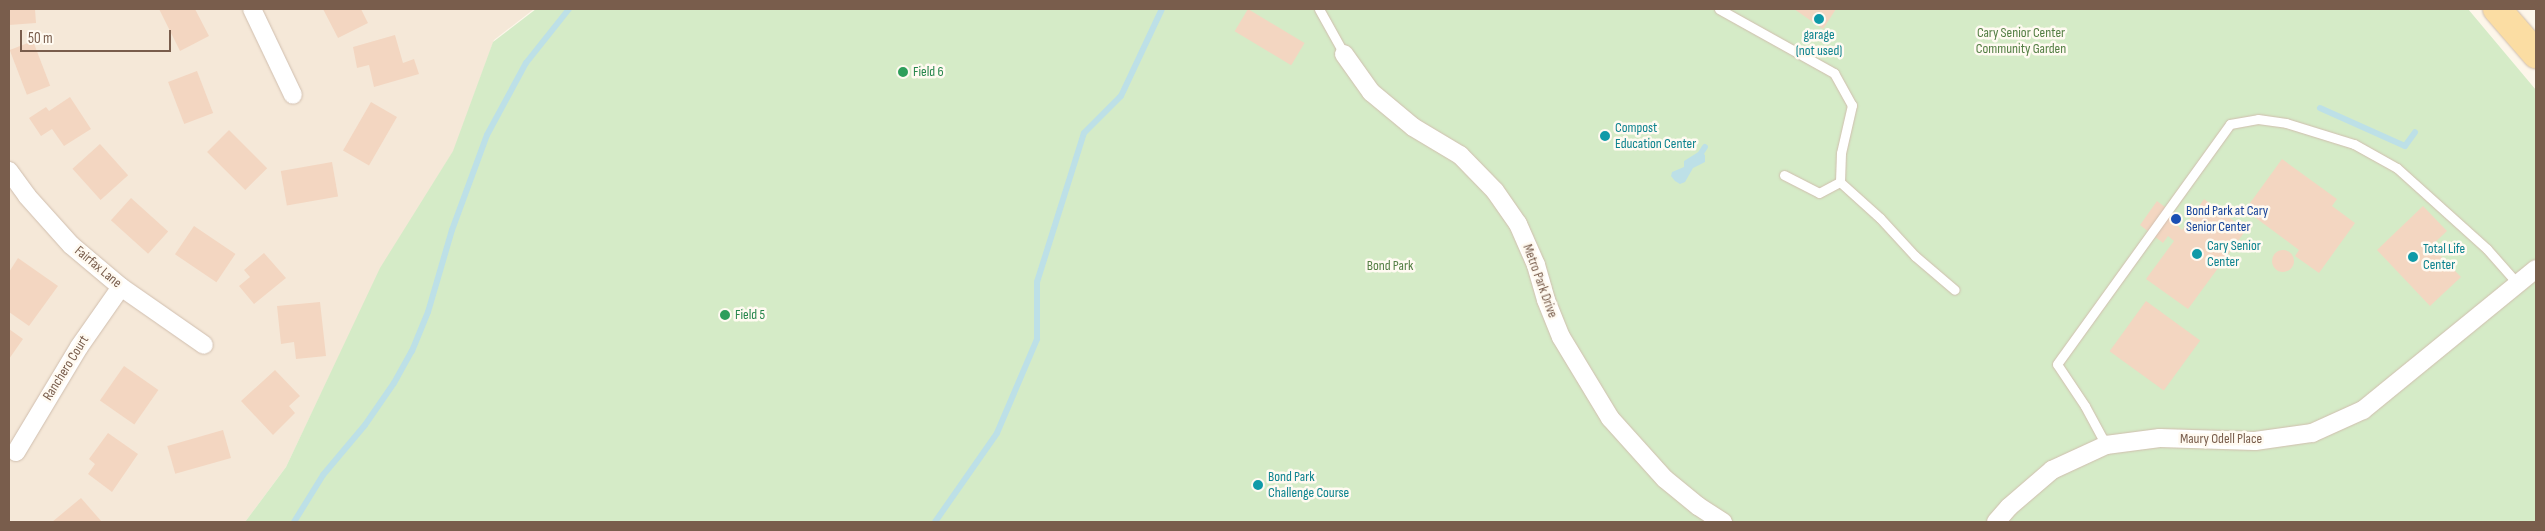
<!DOCTYPE html>
<style>
body{margin:0}
#map{position:relative;width:2545px;height:531px;overflow:hidden;background:#fdf6ea;font-family:"Sofia Sans Condensed",sans-serif}
div>[style]{position:absolute}
[style*='--x']{left:calc(var(--x)*1px);top:calc(var(--y)*1px);width:calc(var(--w)*1px);rotate:calc(var(--a)*1deg)}
.residential>*{inset:0;background:#f5e8d8}
.green>*{inset:0;background:#d5ebc7}
.water>*{inset:0;background:#bde0e7}
.stream>*{height:6px;margin:-3px;padding:0 3px;transform-origin:3px;border-radius:3px;background:#bde0e7}
.building>*{inset:0;background:#f3d6c1;transform-origin:0 0}
.round{border-radius:50%}
.roads{filter:drop-shadow(0 0 1px #d0beae) drop-shadow(0 0 1px #d0beae)}
.service>*{height:9px;margin:-4.5px;padding:0 4.5px;transform-origin:4.5px;border-radius:4.5px;background:#fff}
.minor>*{height:18px;margin:-9px;padding:0 9px;transform-origin:9px;border-radius:9px;background:#fff}
.primary>*{height:28px;margin:-14px;padding:0 14px;transform-origin:14px;border-radius:14px;background:#fbdda3}
.dots>*{width:14px;height:14px;translate:-50% -50%;box-sizing:border-box;border:2px solid #fffaf1;border-radius:50%}
span{translate:-50% -50%;white-space:nowrap;text-align:center;line-height:1.15;-webkit-text-stroke:5px #fffaf1;paint-order:stroke}
.park-label{font-size:14px;color:#537e43}
.culture-label{font-size:14px;color:#0d838f}
.left{translate:0 -50%;text-align:left}
.leisure-label{font-size:14px;color:#27864d}
.transit-label{font-size:14px;color:#164399}
.street-label{font-size:14px;color:#795d4c}
.frame{position:absolute;inset:0;border:10px solid #795d4c;pointer-events:none}
.scale{position:absolute;left:20px;top:30px;width:151px;height:22px;box-sizing:border-box;border:2px solid #795d4c;border-top:0;padding-left:6px;font-size:15px;line-height:18px;white-space:nowrap;color:#795d4c;-webkit-text-stroke:4px #fffaf1;paint-order:stroke}
</style>
<div id="map">
<div class="residential">
<div style="clip-path:polygon(9px 9px,534px 9px,494px 40px,454px 150px,382px 266px,286px 467px,245px 522px,9px 522px)"></div>
</div>
<div class="green">
<div style="clip-path:polygon(536px 9px,2468px 9px,2536px 90px,2536px 522px,245px 522px,286px 467px,380px 268px,453px 151px,493px 42px)"></div>
</div>
<div class="water">
<div style="clip-path:polygon(1700px 151px,1705px 155px,1705px 162px,1693px 168px,1685px 182px,1680px 184px,1675px 181px,1671px 176px,1672px 172px,1684px 167px,1684px 161px)"></div>
</div>
<div class="stream">
<div style="--x:2320;--y:108;--w:93;--a:24.1"></div>
<div style="--x:2405;--y:146;--w:17;--a:-54"></div>
<div style="--x:1698;--y:158;--w:13;--a:-58"></div>
<div style="--x:294;--y:522;--w:55;--a:-58.3"></div>
<div style="--x:323;--y:475;--w:65;--a:-50"></div>
<div style="--x:365;--y:425;--w:51;--a:-55.4"></div>
<div style="--x:394;--y:383;--w:37;--a:-61"></div>
<div style="--x:412;--y:351;--w:42;--a:-67.7"></div>
<div style="--x:428;--y:312;--w:85;--a:-73.7"></div>
<div style="--x:452;--y:230;--w:101;--a:-69.8"></div>
<div style="--x:487;--y:135;--w:82;--a:-61.6"></div>
<div style="--x:526;--y:63;--w:69;--a:-51.5"></div>
<div style="--x:935;--y:522;--w:108;--a:-55.1"></div>
<div style="--x:997;--y:433;--w:102;--a:-66.9"></div>
<div style="--x:1037;--y:339;--w:57;--a:-90"></div>
<div style="--x:1037;--y:282;--w:156;--a:-72.5"></div>
<div style="--x:1084;--y:133;--w:52;--a:-45"></div>
<div style="--x:1121;--y:96;--w:96;--a:-64.8"></div>
</div>
<div class="building">
<div style="clip-path:polygon(9px 9px,35px 9px,36px 23px,9px 25px)"></div>
<div style="clip-path:polygon(159px 9px,195px 9px,209px 36px,180px 51px)"></div>
<div style="clip-path:polygon(323px 9px,361px 9px,368px 23px,338px 38px)"></div>
<div style="left:1248px;top:9px;width:66px;height:26px;rotate:31deg"></div>
<div style="clip-path:polygon(1794px 9px,1836px 9px,1823px 29px)"></div>
<div style="clip-path:polygon(395px 35px,403px 63px,414px 59px,419px 74px,374px 87px,369px 65px,357px 68px,353px 47px)"></div>
<div style="left:33px;top:41px;width:48px;height:25px;rotate:69deg"></div>
<div style="left:197px;top:71px;width:45px;height:31px;rotate:69deg"></div>
<div style="clip-path:polygon(70px 97px,91px 129px,64px 146px,52px 129px,41px 136px,29px 118px,46px 107px,49px 111px)"></div>
<div style="left:371px;top:102px;width:30px;height:56px;rotate:30deg"></div>
<div style="left:229px;top:130px;width:54px;height:31px;rotate:45deg"></div>
<div style="left:100px;top:144px;width:42px;height:37px;rotate:48deg"></div>
<div style="clip-path:polygon(2282px 159px,2337px 199px,2332px 206px,2355px 223px,2319px 273px,2295px 256px,2299px 250px,2245px 210px)"></div>
<div style="left:332px;top:162px;width:35px;height:52px;rotate:80deg"></div>
<div style="left:131px;top:198px;width:50px;height:30px;rotate:42deg"></div>
<div style="clip-path:polygon(2204px 199px,2246px 230px,2188px 309px,2146px 279px,2174px 241px,2168px 236px,2163px 243px,2140px 225px,2157px 201px,2181px 219px,2177px 225px,2182px 230px)"></div>
<div style="clip-path:polygon(2423px 206px,2447px 231px,2431px 246px,2461px 277px,2430px 306px,2377px 250px)"></div>
<div style="left:194px;top:226px;width:50px;height:34px;rotate:34deg"></div>
<div class="round" style="left:2272px;top:250px;width:22px;height:22px"></div>
<div style="clip-path:polygon(264px 253px,286px 278px,254px 304px,239px 286px,250px 277px,244px 270px)"></div>
<div style="clip-path:polygon(18px 258px,58px 286px,29px 326px,9px 312px,9px 272px)"></div>
<div style="left:2146px;top:301px;width:67px;height:62px;rotate:36deg"></div>
<div style="clip-path:polygon(320px 302px,326px 356px,296px 359px,294px 342px,281px 344px,277px 306px)"></div>
<div style="clip-path:polygon(9px 329px,23px 339px,9px 359px)"></div>
<div style="left:124px;top:366px;width:42px;height:42px;rotate:35deg"></div>
<div style="clip-path:polygon(275px 370px,300px 396px,289px 406px,295px 413px,273px 435px,241px 401px)"></div>
<div style="left:223px;top:430px;width:29px;height:58px;rotate:74deg"></div>
<div style="clip-path:polygon(108px 433px,138px 454px,112px 492px,88px 474px,95px 464px,89px 459px)"></div>
<div style="clip-path:polygon(81px 498px,102px 522px,52px 522px)"></div>
</div>
<div class="roads">
<div class="service">
<div style="--x:1319;--y:9;--w:51;--a:60.9"></div>
<div style="--x:1719;--y:9;--w:132;--a:29.1"></div>
<div style="--x:1834;--y:73;--w:37;--a:61"></div>
<div style="--x:1852;--y:105;--w:49;--a:102.9"></div>
<div style="--x:1841;--y:153;--w:29;--a:92"></div>
<div style="--x:1840;--y:182;--w:54;--a:42"></div>
<div style="--x:1880;--y:218;--w:52;--a:47.4"></div>
<div style="--x:1915;--y:256;--w:52;--a:40.4"></div>
<div style="--x:1784;--y:175;--w:39;--a:27"></div>
<div style="--x:1819;--y:193;--w:24;--a:-28"></div>
<div style="--x:2106;--y:445;--w:44;--a:-118.3"></div>
<div style="--x:2085;--y:406;--w:50;--a:-123.7"></div>
<div style="--x:2057;--y:364;--w:296;--a:-54.2"></div>
<div style="--x:2230;--y:124;--w:28;--a:-10"></div>
<div style="--x:2258;--y:119;--w:28;--a:8"></div>
<div style="--x:2286;--y:123;--w:71;--a:17.2"></div>
<div style="--x:2354;--y:144;--w:49;--a:29.2"></div>
<div style="--x:2397;--y:168;--w:121;--a:42"></div>
<div style="--x:2487;--y:249;--w:47;--a:48.5"></div>
</div>
<div class="minor">
<div style="--x:252;--y:9;--w:95;--a:64.5"></div>
<div style="--x:1344;--y:54;--w:47;--a:54.6"></div>
<div style="--x:1371;--y:92;--w:55;--a:39.8"></div>
<div style="--x:1413;--y:127;--w:55;--a:30.8"></div>
<div style="--x:1460;--y:155;--w:50;--a:45.8"></div>
<div style="--x:1495;--y:191;--w:40;--a:55.1"></div>
<div style="--x:1518;--y:224;--w:45;--a:66.3"></div>
<div style="--x:1536;--y:265;--w:36;--a:74"></div>
<div style="--x:1546;--y:300;--w:40;--a:68"></div>
<div style="--x:1561;--y:337;--w:95;--a:58.8"></div>
<div style="--x:1610;--y:418;--w:82;--a:48"></div>
<div style="--x:1665;--y:479;--w:43;--a:39.3"></div>
<div style="--x:1698;--y:506;--w:30;--a:33"></div>
<div style="--x:9;--y:171;--w:31;--a:54"></div>
<div style="--x:27;--y:196;--w:66;--a:48.1"></div>
<div style="--x:71;--y:245;--w:65;--a:40"></div>
<div style="--x:121;--y:287;--w:101;--a:34.9"></div>
<div style="--x:16;--y:452;--w:122;--a:-59"></div>
<div style="--x:79;--y:347;--w:73;--a:-55"></div>
<div style="--x:1996;--y:522;--w:20;--a:-49"></div>
<div style="--x:2009;--y:507;--w:57;--a:-40.7"></div>
<div style="--x:2052;--y:470;--w:60;--a:-24.8"></div>
<div style="--x:2106;--y:445;--w:54;--a:-7.4"></div>
<div style="--x:2160;--y:438;--w:95;--a:1.8"></div>
<div style="--x:2255;--y:441;--w:58;--a:-8"></div>
<div style="--x:2312;--y:433;--w:56;--a:-24.3"></div>
<div style="--x:2363;--y:410;--w:223;--a:-39.2"></div>
</div>
<div class="primary">
<div style="--x:2497;--y:9;--w:60;--a:49.1"></div>
</div>
</div>
<div class="dots">
<div style="left:1819px;top:19px;background:#0f9aa8"></div>
<div style="left:903px;top:72px;background:#2e9e5b"></div>
<div style="left:1605px;top:136px;background:#0f9aa8"></div>
<div style="left:2176px;top:219px;background:#1a4fb4"></div>
<div style="left:2197px;top:254px;background:#0f9aa8"></div>
<div style="left:2413px;top:257px;background:#0f9aa8"></div>
<div style="left:725px;top:315px;background:#2e9e5b"></div>
<div style="left:1258px;top:485px;background:#0f9aa8"></div>
</div>
<div class="park-label">
<span style="left:2021px;top:41px">Cary Senior Center<br>Community Garden</span>
<span style="left:1390px;top:266px">Bond Park</span>
</div>
<div class="culture-label">
<span style="left:1819px;top:43px">garage<br>(not used)</span>
<span class="left" style="left:1615px;top:136px">Compost<br>Education Center</span>
<span class="left" style="left:2207px;top:254px">Cary Senior<br>Center</span>
<span class="left" style="left:2423px;top:257px">Total Life<br>Center</span>
<span class="left" style="left:1268px;top:485px">Bond Park<br>Challenge Course</span>
</div>
<div class="leisure-label">
<span class="left" style="left:913px;top:72px">Field 6</span>
<span class="left" style="left:735px;top:315px">Field 5</span>
</div>
<div class="transit-label">
<span class="left" style="left:2186px;top:219px">Bond Park at Cary<br>Senior Center</span>
</div>
<div class="street-label">
<span style="left:98px;top:267px;rotate:40deg">Fairfax Lane</span>
<span style="left:1540px;top:281px;rotate:70deg">Metro Park Drive</span>
<span style="left:66px;top:368px;rotate:-58deg">Ranchero Court</span>
<span style="left:2221px;top:439px">Maury Odell Place</span>
</div>
<div class="frame"></div>
<div class="scale">50 m</div>
</div>
